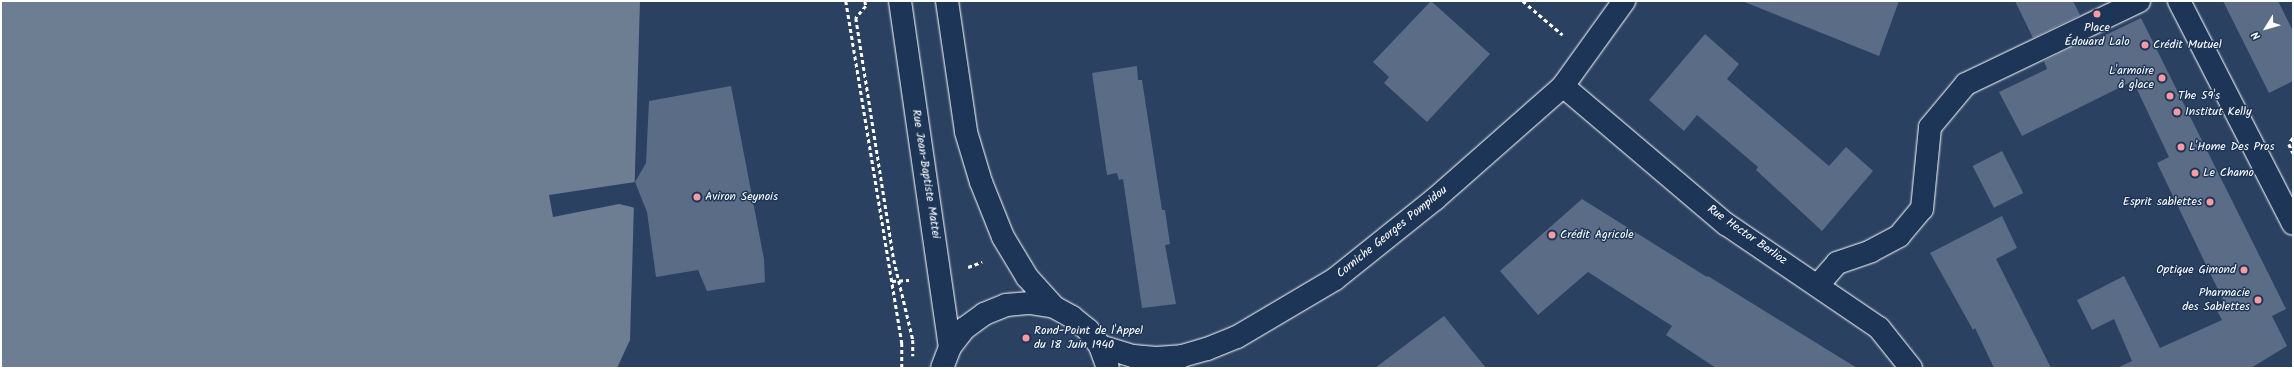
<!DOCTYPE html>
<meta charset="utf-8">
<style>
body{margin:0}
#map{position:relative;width:2294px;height:369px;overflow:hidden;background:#2a4161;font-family:Kalam,sans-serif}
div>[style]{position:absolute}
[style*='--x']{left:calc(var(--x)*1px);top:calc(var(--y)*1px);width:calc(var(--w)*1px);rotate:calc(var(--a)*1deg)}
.water>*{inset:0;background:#6d7d92}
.pier>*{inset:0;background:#2a4161}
.building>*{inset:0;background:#5b6c86;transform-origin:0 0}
.path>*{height:2.5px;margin-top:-1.25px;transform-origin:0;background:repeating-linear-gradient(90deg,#fff 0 4px,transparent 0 7px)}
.roads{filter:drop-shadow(0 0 1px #fff) drop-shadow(0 0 1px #fff)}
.minor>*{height:22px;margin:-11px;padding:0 11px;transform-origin:11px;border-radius:11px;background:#1d3557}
.secondary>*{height:22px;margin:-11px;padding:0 11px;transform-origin:11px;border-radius:11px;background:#1d3557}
.dots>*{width:11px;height:11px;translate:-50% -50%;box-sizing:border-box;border:2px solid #1d3557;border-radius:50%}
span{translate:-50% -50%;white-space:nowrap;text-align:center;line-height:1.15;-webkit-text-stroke:3px #1d3557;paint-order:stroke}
.poi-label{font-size:12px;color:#fff}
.left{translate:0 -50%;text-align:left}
.right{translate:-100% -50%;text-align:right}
.street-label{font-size:12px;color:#fff}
.frame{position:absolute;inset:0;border:2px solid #fff;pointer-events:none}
.north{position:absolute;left:2246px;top:8px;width:40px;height:40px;-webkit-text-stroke:3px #1d3557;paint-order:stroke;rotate:233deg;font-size:11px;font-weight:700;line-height:16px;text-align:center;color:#fff}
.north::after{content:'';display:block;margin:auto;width:14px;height:18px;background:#fff;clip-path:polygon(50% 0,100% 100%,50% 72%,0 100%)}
</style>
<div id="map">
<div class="water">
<div style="clip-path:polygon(1px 1px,640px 1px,630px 340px,617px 368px,1px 368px)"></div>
</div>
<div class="pier">
<div style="clip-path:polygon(635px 182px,636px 208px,619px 204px,553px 217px,549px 195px)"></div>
</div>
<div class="building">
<div style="clip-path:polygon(1431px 1px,1490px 54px,1427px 122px,1384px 83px,1389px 77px,1373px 62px)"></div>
<div style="clip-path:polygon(1742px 1px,1899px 1px,1879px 56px)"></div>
<div style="clip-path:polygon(2015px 1px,2073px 1px,2080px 15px,2033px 38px)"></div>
<div style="clip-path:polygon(2223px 1px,2278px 1px,2293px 31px,2293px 81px,2269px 93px)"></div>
<div style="clip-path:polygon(2141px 18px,2286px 309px,2272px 316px,2287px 346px,2251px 368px,2117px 368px,2132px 361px,2114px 319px,2092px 330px,2077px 300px,2124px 276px,2160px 348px,2222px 320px,2215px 307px,2224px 302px,2157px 163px,2169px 157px,2133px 81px,2022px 136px,1999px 92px,2047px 69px,2044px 61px,2091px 38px,2093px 41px)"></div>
<div style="clip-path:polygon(1705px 34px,1739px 64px,1727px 79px,1829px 166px,1846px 147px,1873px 171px,1822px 231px,1756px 170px,1758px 167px,1697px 115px,1684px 131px,1649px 100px)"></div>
<div style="clip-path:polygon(1137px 66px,1138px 80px,1142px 80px,1162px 210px,1165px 210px,1170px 244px,1165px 245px,1176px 304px,1142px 308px,1123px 179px,1119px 180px,1117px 173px,1107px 175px,1092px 73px)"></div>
<div style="clip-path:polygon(731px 86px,764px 259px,765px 282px,707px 291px,698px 270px,656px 277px,647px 212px,635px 182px,646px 163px,649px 101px)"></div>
<div style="left:2002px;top:151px;width:47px;height:33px;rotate:63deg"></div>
<div style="clip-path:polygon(1582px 199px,1707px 277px,1708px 276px,1857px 368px,1716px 368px,1666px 335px,1672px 326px,1588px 272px,1538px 315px,1500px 271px)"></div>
<div style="clip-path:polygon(2002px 216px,2017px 248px,1996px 259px,2051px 368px,1994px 368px,1975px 328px,1973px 330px,1930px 253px)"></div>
<div style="clip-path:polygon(1444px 316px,1486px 368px,1375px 368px,1416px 337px)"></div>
</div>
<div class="path">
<div style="--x:846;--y:1;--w:347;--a:80.7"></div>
<div style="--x:902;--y:343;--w:25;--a:90"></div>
<div style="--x:865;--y:1;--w:5;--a:79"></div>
<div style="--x:866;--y:6;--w:16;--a:130"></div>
<div style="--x:856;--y:18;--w:245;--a:81.1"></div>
<div style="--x:894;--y:260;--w:82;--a:76.6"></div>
<div style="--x:913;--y:340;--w:16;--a:90"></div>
<div style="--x:1523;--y:1;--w:52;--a:40.4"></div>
<div style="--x:2293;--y:138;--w:7;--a:124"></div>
<div style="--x:2289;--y:144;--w:10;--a:66"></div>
<div style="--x:968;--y:267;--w:15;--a:-20"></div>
<div style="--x:892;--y:281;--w:17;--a:-3"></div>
</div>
<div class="roads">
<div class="minor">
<div style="--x:1563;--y:86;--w:214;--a:40.3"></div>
<div style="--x:1726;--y:224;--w:185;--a:34.2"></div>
<div style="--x:1879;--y:328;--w:51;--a:51.3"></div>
<div style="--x:1818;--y:285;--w:29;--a:-49"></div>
<div style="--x:1837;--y:263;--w:36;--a:-19"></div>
<div style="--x:1871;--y:251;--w:32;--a:-28"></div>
<div style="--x:1899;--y:236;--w:35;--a:-50"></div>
<div style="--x:1922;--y:209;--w:82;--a:-84.4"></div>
<div style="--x:1930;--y:127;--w:56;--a:-50.1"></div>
<div style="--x:1966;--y:84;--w:192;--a:-25.6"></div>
</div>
<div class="secondary">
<div style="--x:900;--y:1;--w:350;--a:81.8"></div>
<div style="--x:947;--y:1;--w:132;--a:81.7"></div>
<div style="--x:966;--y:132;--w:52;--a:73.3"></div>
<div style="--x:981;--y:182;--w:59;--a:68.2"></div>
<div style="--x:1003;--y:237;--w:47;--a:59"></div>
<div style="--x:1027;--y:277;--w:40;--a:48"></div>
<div style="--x:2179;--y:1;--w:250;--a:62.9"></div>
<div style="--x:1100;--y:346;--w:34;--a:17"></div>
<div style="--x:1133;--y:356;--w:23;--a:5"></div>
<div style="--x:1156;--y:358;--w:26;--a:-4"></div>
<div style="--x:1182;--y:356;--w:26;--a:-16"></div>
<div style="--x:1207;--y:349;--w:32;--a:-22"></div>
<div style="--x:1237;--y:337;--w:114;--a:-30.6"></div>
<div style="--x:1335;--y:279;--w:128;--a:-38.7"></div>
<div style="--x:1435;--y:199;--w:171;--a:-41.4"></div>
<div style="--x:1563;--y:86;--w:105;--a:-54.3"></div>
<div style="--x:942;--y:368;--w:22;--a:-69"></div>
<div style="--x:950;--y:347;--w:24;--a:-52"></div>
<div style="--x:965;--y:328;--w:24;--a:-36"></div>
<div style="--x:984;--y:314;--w:24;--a:-22"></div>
<div style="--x:1006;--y:305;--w:24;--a:-5"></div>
<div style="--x:1030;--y:303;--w:24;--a:9"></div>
<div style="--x:1054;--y:307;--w:21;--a:29"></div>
<div style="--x:1072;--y:317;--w:21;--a:39"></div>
<div style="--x:1088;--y:330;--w:20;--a:53"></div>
<div style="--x:1100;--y:346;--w:23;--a:70"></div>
</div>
</div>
<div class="dots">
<div style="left:2097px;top:14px;background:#ff9aa2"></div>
<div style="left:2145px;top:45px;background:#ff9aa2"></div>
<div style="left:2162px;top:78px;background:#ff9aa2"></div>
<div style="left:2170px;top:96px;background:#ff9aa2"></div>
<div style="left:2177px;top:112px;background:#ff9aa2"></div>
<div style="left:2181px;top:147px;background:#ff9aa2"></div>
<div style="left:2195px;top:173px;background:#ff9aa2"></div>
<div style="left:697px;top:197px;background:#ff9aa2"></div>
<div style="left:2210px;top:202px;background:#ff9aa2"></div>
<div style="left:1552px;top:235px;background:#ff9aa2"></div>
<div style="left:2244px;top:270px;background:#ff9aa2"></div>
<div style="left:2258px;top:300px;background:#ff9aa2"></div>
<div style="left:1026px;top:338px;background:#ff9aa2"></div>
</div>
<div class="poi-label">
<span style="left:2097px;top:35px">Place<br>Édouard Lalo</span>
<span class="left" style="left:2153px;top:45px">Crédit Mutuel</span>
<span class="right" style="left:2154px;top:78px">L'armoire<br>à glace</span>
<span class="left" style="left:2178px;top:96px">The 59's</span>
<span class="left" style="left:2185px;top:112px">Institut Kelly</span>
<span class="left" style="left:2189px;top:147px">L'Home Des Pros</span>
<span class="left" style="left:2203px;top:173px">Le Chamo</span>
<span class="left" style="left:705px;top:197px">Aviron Seynois</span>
<span class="right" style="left:2202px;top:202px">Esprit sablettes</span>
<span class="left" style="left:1560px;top:235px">Crédit Agricole</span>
<span class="right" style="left:2236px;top:270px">Optique Gimond</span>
<span class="right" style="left:2250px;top:300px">Pharmacie<br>des Sablettes</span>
<span class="left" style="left:1034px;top:338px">Rond-Point de l'Appel<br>du 18 Juin 1940</span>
</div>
<div class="street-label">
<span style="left:926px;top:174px;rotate:81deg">Rue Jean-Baptiste Mattei</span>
<span style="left:1392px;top:232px;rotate:-39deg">Corniche Georges Pompidou</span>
<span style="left:1747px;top:235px;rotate:35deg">Rue Hector Berlioz</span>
</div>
<div class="frame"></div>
<div class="north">N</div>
</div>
